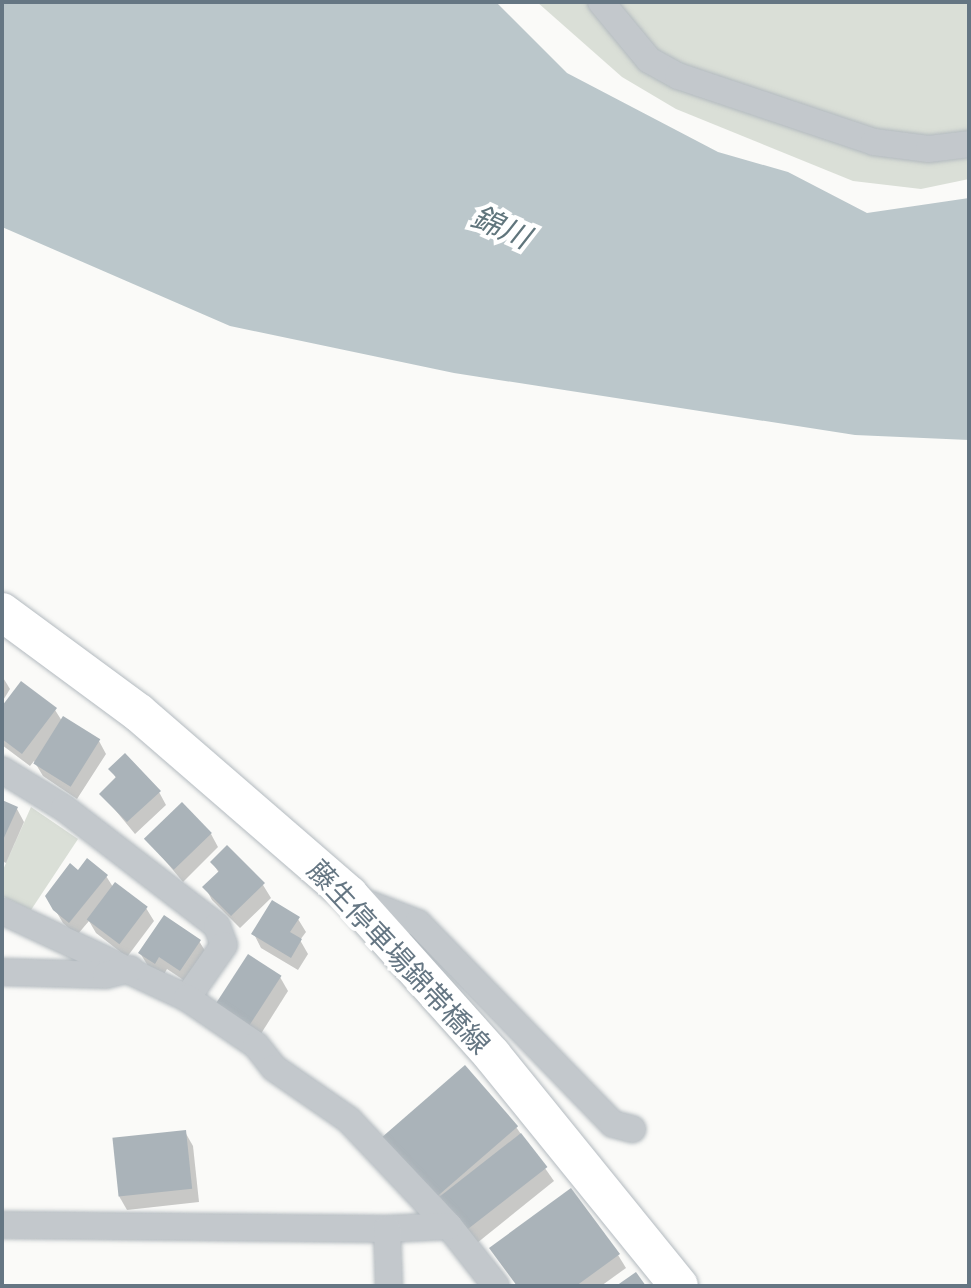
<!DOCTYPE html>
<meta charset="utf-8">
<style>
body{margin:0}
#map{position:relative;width:971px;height:1288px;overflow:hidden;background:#fafaf8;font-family:Quicksand,"Noto Sans JP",sans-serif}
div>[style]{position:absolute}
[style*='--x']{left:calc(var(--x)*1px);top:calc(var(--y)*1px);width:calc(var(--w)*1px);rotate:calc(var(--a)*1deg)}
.green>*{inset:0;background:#dadfd7}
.water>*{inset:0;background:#bbc7cb}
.shadow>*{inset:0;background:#0003}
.building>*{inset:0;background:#aab3b9;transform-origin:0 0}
.roads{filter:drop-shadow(0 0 2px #b3babf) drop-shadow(0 0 2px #b3babf)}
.street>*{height:26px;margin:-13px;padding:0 13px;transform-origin:13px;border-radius:13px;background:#c3c8cc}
.secondary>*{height:38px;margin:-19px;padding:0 19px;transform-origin:19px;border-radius:19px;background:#fff}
span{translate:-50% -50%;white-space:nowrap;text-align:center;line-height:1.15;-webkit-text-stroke:8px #fff;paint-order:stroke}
.street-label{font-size:28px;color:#657683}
.water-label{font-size:30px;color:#60757c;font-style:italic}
.frame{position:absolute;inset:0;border:4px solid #657683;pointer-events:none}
</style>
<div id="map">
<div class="green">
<div style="clip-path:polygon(537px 2px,969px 2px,969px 179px,921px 189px,853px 181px,676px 109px,622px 77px)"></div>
<div style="clip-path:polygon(31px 807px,78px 839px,31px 910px,2px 896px,2px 872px)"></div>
</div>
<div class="water">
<div style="clip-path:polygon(2px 2px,496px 2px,567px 73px,718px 152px,788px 172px,867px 213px,969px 198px,969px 440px,855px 435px,454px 373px,230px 326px,2px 227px)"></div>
</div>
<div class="shadow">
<div style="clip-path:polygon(2px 676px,10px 689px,2px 702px)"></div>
<div style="clip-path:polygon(2px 709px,55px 710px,62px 721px,99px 741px,106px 754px,77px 799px,43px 776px,34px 761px,30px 766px,2px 745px)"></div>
<div style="clip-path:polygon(111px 769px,159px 792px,166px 805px,135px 834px,102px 794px,117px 780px)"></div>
<div style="clip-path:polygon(2px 802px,17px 809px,24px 822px,6px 863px,2px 861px)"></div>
<div style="clip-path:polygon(211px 834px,218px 847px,183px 882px,147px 839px)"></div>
<div style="clip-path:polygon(227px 848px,263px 885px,271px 898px,240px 928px,212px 900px,205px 887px,219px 873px,212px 862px)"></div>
<div style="clip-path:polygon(79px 872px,106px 876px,113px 887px,146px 908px,154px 921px,127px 957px,96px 933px,89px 921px,77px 935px,63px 923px,47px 896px)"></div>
<div style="clip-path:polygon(298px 919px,306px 932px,300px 940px,308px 954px,298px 970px,261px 948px,254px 934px)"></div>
<div style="clip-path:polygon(199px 941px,207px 954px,188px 983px,167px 969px,163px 976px,148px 966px,140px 953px)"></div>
<div style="clip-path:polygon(280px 977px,288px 991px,257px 1040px,225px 1020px)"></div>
<div style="clip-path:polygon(516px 1127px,554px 1181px,477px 1243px,390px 1151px)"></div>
<div style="clip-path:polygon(185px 1132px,193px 1146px,199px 1202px,127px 1210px,119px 1196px)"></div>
<div style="clip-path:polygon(618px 1255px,626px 1268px,601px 1286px,517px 1286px)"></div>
</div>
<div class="building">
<div style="clip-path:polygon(21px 681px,57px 708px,22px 754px,2px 739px,2px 706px)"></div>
<div style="left:63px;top:716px;width:44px;height:56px;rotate:32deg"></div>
<div style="clip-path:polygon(125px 753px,161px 791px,127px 822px,99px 794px,116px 777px,108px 769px)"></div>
<div style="clip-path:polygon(2px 800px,18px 807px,2px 842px)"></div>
<div style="left:182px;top:802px;width:43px;height:53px;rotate:46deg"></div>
<div style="clip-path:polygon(227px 845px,265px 883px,231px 916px,202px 887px,219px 871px,210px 862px)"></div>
<div style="clip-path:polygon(87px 858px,108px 875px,69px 923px,53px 910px,45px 896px,70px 863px,78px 870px)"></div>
<div style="left:115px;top:882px;width:41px;height:47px;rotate:37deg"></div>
<div style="clip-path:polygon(272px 900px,300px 917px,290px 932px,302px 939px,291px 958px,251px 934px)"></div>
<div style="clip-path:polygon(164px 915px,201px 940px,180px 971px,159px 957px,155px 964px,138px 953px)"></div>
<div style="left:248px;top:954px;width:40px;height:62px;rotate:33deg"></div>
<div style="left:465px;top:1065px;width:81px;height:112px;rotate:49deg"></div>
<div style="left:186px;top:1130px;width:59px;height:74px;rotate:84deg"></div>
<div style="left:521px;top:1133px;width:43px;height:103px;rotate:52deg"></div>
<div style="clip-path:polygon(571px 1188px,620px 1254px,576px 1286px,517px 1286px,489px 1248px)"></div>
<div style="clip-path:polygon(636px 1272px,646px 1286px,616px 1286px)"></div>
</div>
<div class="roads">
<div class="street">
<div style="--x:601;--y:2;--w:75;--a:50.4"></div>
<div style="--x:649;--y:60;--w:33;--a:29"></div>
<div style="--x:678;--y:76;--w:207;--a:18.6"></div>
<div style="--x:874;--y:142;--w:55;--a:7.3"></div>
<div style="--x:929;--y:149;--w:40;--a:-7.1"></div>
<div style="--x:2;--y:770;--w:73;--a:31.5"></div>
<div style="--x:64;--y:808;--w:193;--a:37.6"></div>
<div style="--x:217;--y:926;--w:20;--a:70"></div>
<div style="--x:224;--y:945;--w:65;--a:124.9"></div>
<div style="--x:359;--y:900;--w:63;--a:21.3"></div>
<div style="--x:418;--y:923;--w:280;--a:45.9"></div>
<div style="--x:613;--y:1124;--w:20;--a:15"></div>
<div style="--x:2;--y:911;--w:204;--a:25.2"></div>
<div style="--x:187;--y:998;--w:83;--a:34.3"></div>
<div style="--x:256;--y:1045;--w:29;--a:52"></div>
<div style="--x:274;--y:1068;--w:91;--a:34.7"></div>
<div style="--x:349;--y:1120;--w:146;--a:46.7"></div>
<div style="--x:449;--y:1226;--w:76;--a:51.9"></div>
<div style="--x:2;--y:972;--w:104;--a:1.7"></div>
<div style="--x:106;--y:975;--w:25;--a:-14"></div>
<div style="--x:2;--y:1225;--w:385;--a:0.6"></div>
<div style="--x:387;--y:1229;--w:62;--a:-2.8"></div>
<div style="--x:387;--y:1229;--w:57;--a:88"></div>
</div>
<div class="secondary">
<div style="--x:2;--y:612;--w:170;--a:36.4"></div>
<div style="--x:139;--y:713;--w:278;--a:40.9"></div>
<div style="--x:349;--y:895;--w:215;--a:48.2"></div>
<div style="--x:492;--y:1055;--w:297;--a:51"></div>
</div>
</div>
<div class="street-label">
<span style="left:399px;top:957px;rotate:47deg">藤生停車場錦帯橋線</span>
</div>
<div class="water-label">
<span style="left:501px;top:227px;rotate:24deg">錦川</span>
</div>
<div class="frame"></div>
</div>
